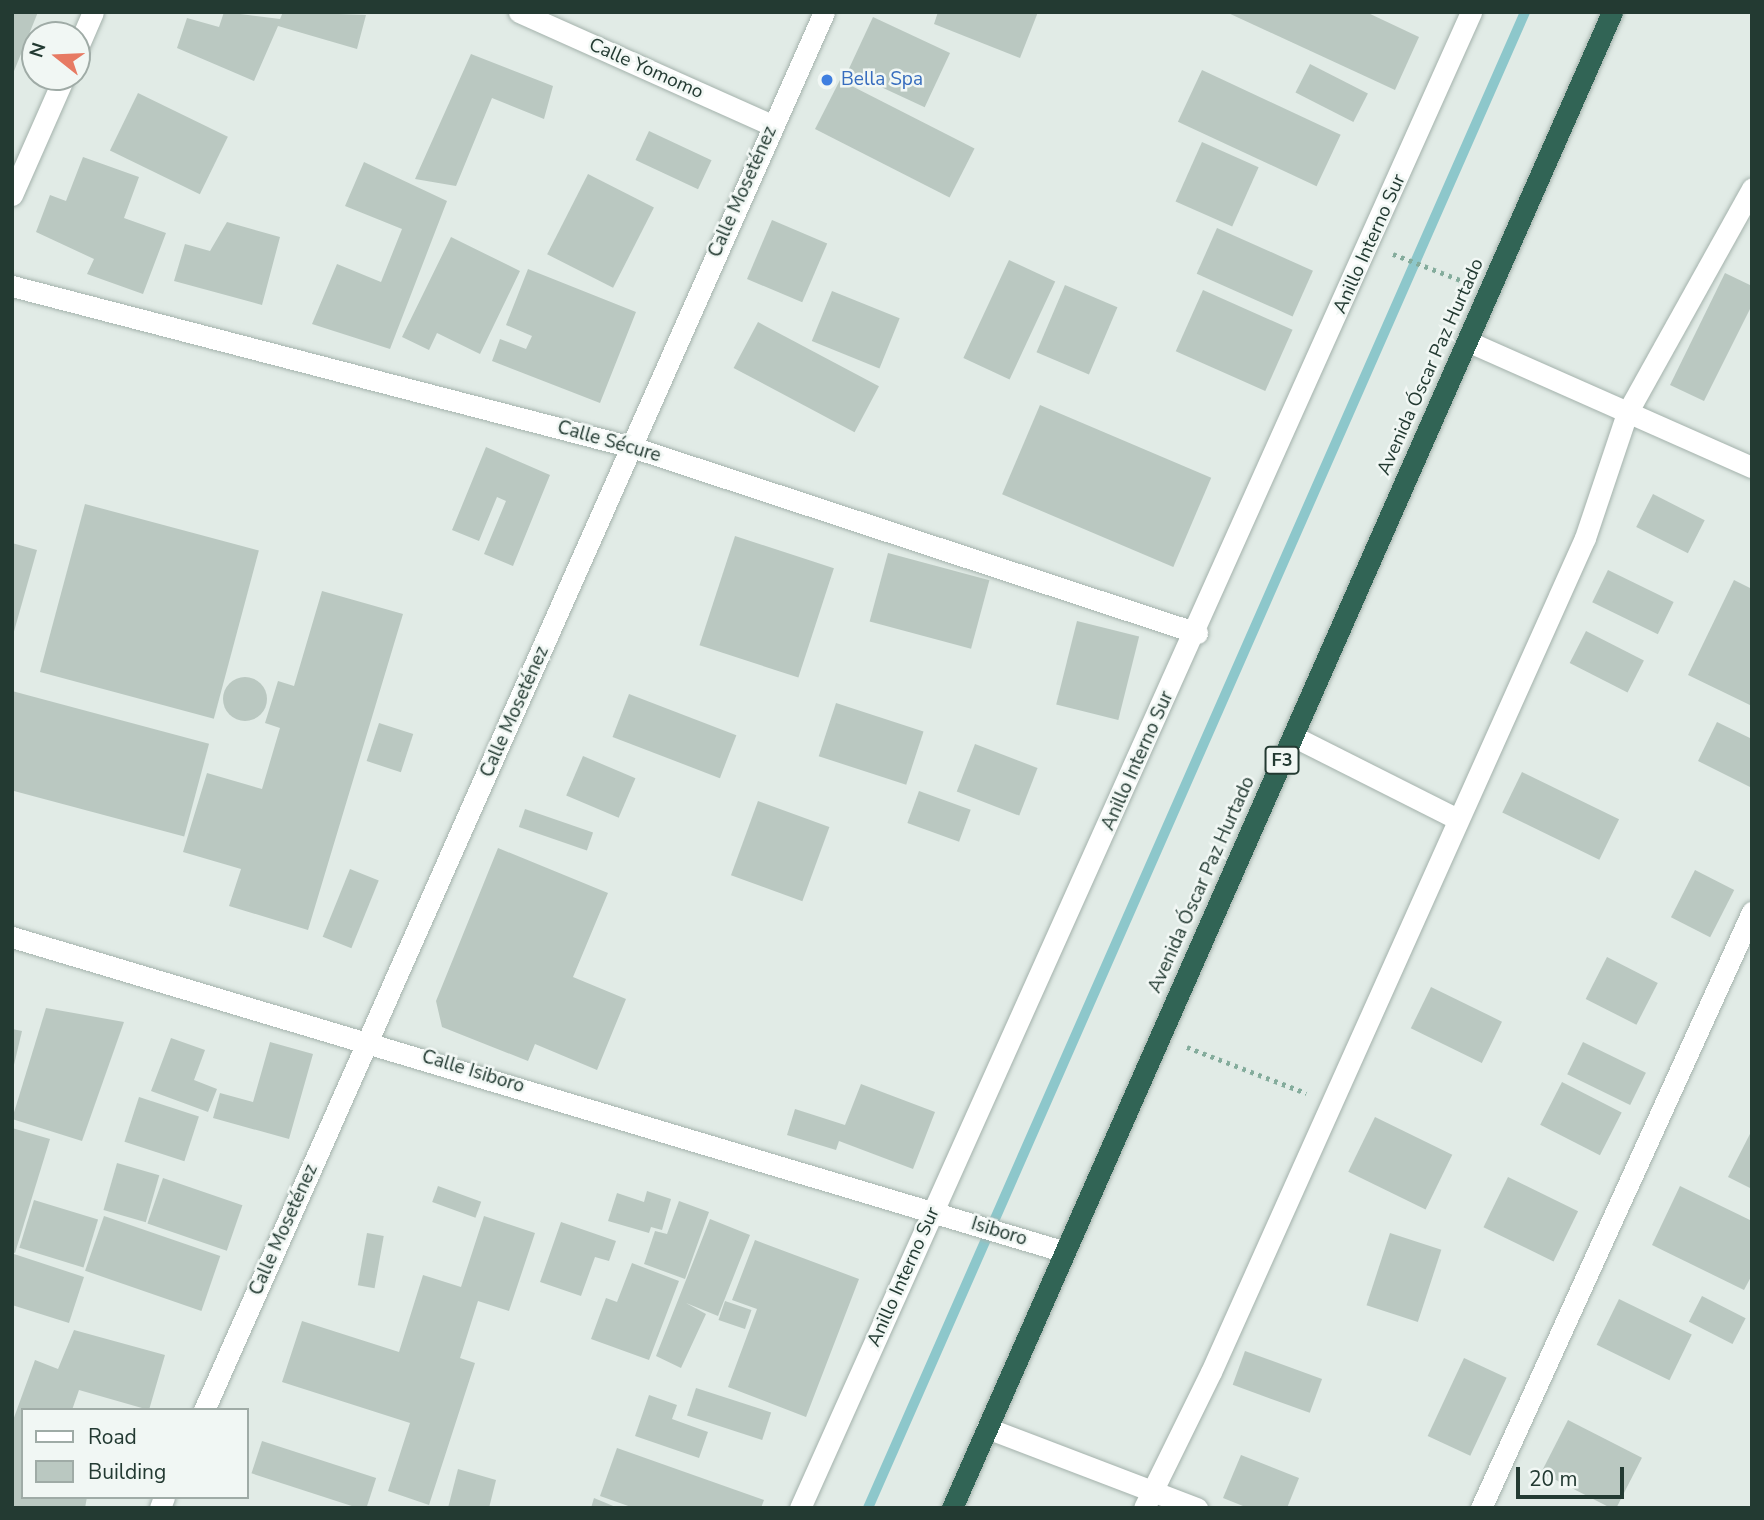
<!DOCTYPE html>
<meta charset="utf-8">
<style>
body{margin:0}
#map{position:relative;width:1764px;height:1520px;overflow:hidden;background:#e1ebe6;font-family:"Nunito Sans",sans-serif}
div>[style]{position:absolute}
[style*='--x']{left:calc(var(--x)*1px);top:calc(var(--y)*1px);width:calc(var(--w)*1px);rotate:calc(var(--a)*1deg)}
.stream>*{height:10px;margin:-5px;padding:0 5px;transform-origin:5px;border-radius:5px;background:#8dc7cb}
.building>*{inset:0;background:#bac8c1;transform-origin:0 0}
.round{border-radius:50%}
.path>*{height:4.5px;margin-top:-2.25px;transform-origin:0;background:repeating-linear-gradient(90deg,#84ac9c 0 3.5px,transparent 0 8.5px)}
.roads{filter:drop-shadow(0 0 2px #a4b2ac) drop-shadow(0 0 2px #a4b2ac)}
.street>*{height:21px;margin:-10.5px;padding:0 10.5px;transform-origin:10.5px;border-radius:10.5px;background:#fff}
.secondary>*{height:21px;margin:-10.5px;padding:0 10.5px;transform-origin:10.5px;border-radius:10.5px;background:#fff}
.highway>*{height:21px;margin:-10.5px;padding:0 10.5px;transform-origin:10.5px;border-radius:10.5px;background:#316455}
.dots>*{width:19px;height:19px;translate:-50% -50%;box-sizing:border-box;border:4px solid #f1f7f4;border-radius:50%}
span{translate:-50% -50%;white-space:nowrap;text-align:center;line-height:1.15;-webkit-text-stroke:5px #f1f7f4;paint-order:stroke}
.shield-label span{padding:2px 5px;background:#f1f7f4;border:2px solid;border-radius:5px;-webkit-text-stroke-width:0}
.shield-label{font-size:18px;color:#233a32;font-weight:700}
.street-label{font-size:19px;color:#233a32}
.shop-label{font-size:19px;color:#366cbe}
.left{translate:0 -50%;text-align:left}
.frame{position:absolute;inset:0;border:14px solid #233a32;pointer-events:none}
.legend{position:absolute;left:21px;top:1408px;width:228px;height:91px;box-sizing:border-box;background:#f1f7f4;border:2px solid #9faba6;margin:0;padding:9px 12px;list-style:none;font-size:21px;color:#233a32}
.legend li{display:flex;align-items:center;gap:14px;height:35px}
.legend b{width:35px;border:2px solid #9faba6}
.north{position:absolute;left:21px;top:21px;width:70px;height:70px;box-sizing:border-box;background:#f1f7f4;border:2px solid #9faba6;border-radius:50%;rotate:288deg;font-size:19px;font-weight:700;line-height:28px;text-align:center;color:#233a32}
.north::after{content:'';display:block;margin:auto;width:24px;height:32px;background:#e77a63;clip-path:polygon(50% 0,100% 100%,50% 72%,0 100%)}
.scale{position:absolute;left:1516px;top:1467px;width:108px;height:32px;box-sizing:border-box;border:4px solid #233a32;border-top:0;padding-left:9px;font-size:21px;line-height:24px;white-space:nowrap;color:#233a32;-webkit-text-stroke:5px #f1f7f4;paint-order:stroke}
</style>
<div id="map">
<div class="stream">
<div style="--x:868;--y:1508;--w:1634;--a:-66.29"></div>
</div>
<div class="building">
<div style="clip-path:polygon(12px 12px,38px 12px,12px 76px)"></div>
<div style="clip-path:polygon(224px 12px,280px 19px,283px 12px,366px 15px,357px 49px,278px 26px,254px 81px,177px 48px,187px 18px,219px 27px)"></div>
<div style="clip-path:polygon(938px 12px,1038px 12px,1020px 58px,934px 24px)"></div>
<div style="clip-path:polygon(1226px 12px,1366px 12px,1419px 37px,1395px 90px)"></div>
<div style="left:873px;top:17px;width:85px;height:60px;rotate:25deg"></div>
<div style="clip-path:polygon(471px 54px,553px 86px,544px 119px,492px 98px,456px 186px,415px 179px)"></div>
<div style="left:1310px;top:64px;width:65px;height:32px;rotate:27deg"></div>
<div style="left:1202px;top:70px;width:153px;height:57px;rotate:25deg"></div>
<div style="left:840px;top:80px;width:151px;height:55px;rotate:27deg"></div>
<div style="left:138px;top:93px;width:100px;height:64px;rotate:26deg"></div>
<div style="left:649px;top:131px;width:69px;height:32px;rotate:25deg"></div>
<div style="left:1202px;top:142px;width:62px;height:65px;rotate:24deg"></div>
<div style="clip-path:polygon(83px 157px,139px 177px,124px 218px,166px 233px,143px 294px,87px 274px,94px 259px,36px 232px,50px 195px,66px 201px)"></div>
<div style="clip-path:polygon(364px 162px,447px 201px,390px 349px,312px 324px,337px 264px,381px 282px,402px 229px,345px 206px)"></div>
<div style="left:588px;top:174px;width:74px;height:90px;rotate:27deg"></div>
<div style="left:772px;top:220px;width:60px;height:64px;rotate:23deg"></div>
<div style="clip-path:polygon(227px 222px,280px 237px,262px 305px,174px 281px,185px 244px,210px 251px)"></div>
<div style="left:1217px;top:228px;width:105px;height:50px;rotate:24deg"></div>
<div style="clip-path:polygon(451px 237px,520px 271px,480px 354px,437px 333px,429px 350px,402px 337px)"></div>
<div style="left:1009px;top:260px;width:51px;height:108px;rotate:25deg"></div>
<div style="clip-path:polygon(528px 269px,636px 312px,600px 403px,492px 361px,500px 339px,526px 349px,532px 336px,506px 325px)"></div>
<div style="clip-path:polygon(1725px 273px,1752px 286px,1752px 305px,1704px 401px,1670px 385px)"></div>
<div style="left:1065px;top:285px;width:57px;height:73px;rotate:23deg"></div>
<div style="left:1203px;top:290px;width:98px;height:67px;rotate:24deg"></div>
<div style="left:832px;top:291px;width:73px;height:54px;rotate:22deg"></div>
<div style="left:758px;top:322px;width:137px;height:52px;rotate:28deg"></div>
<div style="left:1040px;top:405px;width:186px;height:97px;rotate:23deg"></div>
<div style="clip-path:polygon(486px 447px,550px 475px,513px 566px,484px 554px,506px 501px,497px 497px,479px 541px,452px 530px)"></div>
<div style="left:1653px;top:494px;width:58px;height:37px;rotate:27deg"></div>
<div style="left:85px;top:504px;width:180px;height:174px;rotate:15deg"></div>
<div style="left:735px;top:536px;width:104px;height:115px;rotate:18deg"></div>
<div style="clip-path:polygon(12px 543px,37px 550px,13px 635px,12px 635px)"></div>
<div style="left:888px;top:553px;width:105px;height:71px;rotate:15deg"></div>
<div style="left:1608px;top:570px;width:73px;height:36px;rotate:26deg"></div>
<div style="clip-path:polygon(1734px 580px,1752px 589px,1752px 706px,1688px 675px)"></div>
<div style="clip-path:polygon(322px 591px,403px 614px,308px 930px,229px 906px,241px 869px,183px 852px,207px 773px,262px 789px,280px 728px,265px 723px,278px 681px,294px 686px)"></div>
<div style="left:1077px;top:621px;width:64px;height:86px;rotate:14deg"></div>
<div style="left:1586px;top:631px;width:65px;height:36px;rotate:27deg"></div>
<div class="round" style="left:223px;top:677px;width:44px;height:44px"></div>
<div style="left:12px;top:691px;width:204px;height:96px;rotate:15deg"></div>
<div style="left:629px;top:694px;width:115px;height:46px;rotate:21deg"></div>
<div style="left:836px;top:703px;width:92px;height:56px;rotate:18deg"></div>
<div style="clip-path:polygon(1717px 722px,1752px 739px,1752px 788px,1698px 761px)"></div>
<div style="left:379px;top:723px;width:36px;height:40px;rotate:18deg"></div>
<div style="left:975px;top:744px;width:67px;height:51px;rotate:21deg"></div>
<div style="left:583px;top:756px;width:57px;height:43px;rotate:23deg"></div>
<div style="left:1522px;top:772px;width:108px;height:45px;rotate:26deg"></div>
<div style="left:919px;top:791px;width:55px;height:34px;rotate:20deg"></div>
<div style="left:758px;top:801px;width:76px;height:79px;rotate:20deg"></div>
<div style="left:525px;top:809px;width:72px;height:19px;rotate:19deg"></div>
<div style="clip-path:polygon(498px 848px,608px 893px,573px 977px,626px 999px,597px 1070px,535px 1044px,528px 1061px,442px 1027px,436px 1001px)"></div>
<div style="left:350px;top:869px;width:31px;height:73px;rotate:22deg"></div>
<div style="left:1695px;top:870px;width:44px;height:53px;rotate:27deg"></div>
<div style="left:1607px;top:957px;width:57px;height:47px;rotate:27deg"></div>
<div style="left:1431px;top:987px;width:79px;height:46px;rotate:26deg"></div>
<div style="clip-path:polygon(46px 1008px,124px 1022px,82px 1141px,12px 1119px)"></div>
<div style="clip-path:polygon(12px 1029px,22px 1031px,13px 1069px,12px 1069px)"></div>
<div style="clip-path:polygon(171px 1038px,205px 1050px,194px 1080px,217px 1089px,208px 1112px,151px 1091px)"></div>
<div style="clip-path:polygon(270px 1042px,313px 1054px,289px 1139px,213px 1118px,220px 1093px,253px 1102px)"></div>
<div style="left:1583px;top:1042px;width:70px;height:36px;rotate:26deg"></div>
<div style="left:1562px;top:1082px;width:67px;height:48px;rotate:27deg"></div>
<div style="clip-path:polygon(861px 1084px,935px 1112px,913px 1169px,839px 1141px,836px 1150px,787px 1135px,795px 1109px,845px 1125px)"></div>
<div style="left:139px;top:1097px;width:63px;height:47px;rotate:18deg"></div>
<div style="left:1375px;top:1117px;width:86px;height:61px;rotate:26deg"></div>
<div style="clip-path:polygon(12px 1128px,50px 1139px,15px 1253px,12px 1252px)"></div>
<div style="clip-path:polygon(1752px 1130px,1752px 1189px,1728px 1177px)"></div>
<div style="left:117px;top:1163px;width:44px;height:49px;rotate:16deg"></div>
<div style="left:1508px;top:1177px;width:78px;height:56px;rotate:26deg"></div>
<div style="left:163px;top:1178px;width:84px;height:48px;rotate:19deg"></div>
<div style="left:438px;top:1186px;width:46px;height:17px;rotate:20deg"></div>
<div style="clip-path:polygon(1680px 1186px,1752px 1221px,1752px 1275px,1744px 1290px,1652px 1245px)"></div>
<div style="clip-path:polygon(647px 1191px,671px 1199px,662px 1230px,651px 1227px,649px 1233px,608px 1221px,617px 1193px,644px 1202px)"></div>
<div style="left:34px;top:1200px;width:67px;height:50px;rotate:17deg"></div>
<div style="clip-path:polygon(679px 1201px,709px 1212px,685px 1279px,644px 1264px,655px 1231px,667px 1234px)"></div>
<div style="left:104px;top:1216px;width:123px;height:58px;rotate:19deg"></div>
<div style="clip-path:polygon(484px 1216px,535px 1233px,509px 1311px,478px 1301px,460px 1358px,475px 1363px,429px 1505px,388px 1491px,410px 1423px,282px 1382px,302px 1321px,399px 1352px,423px 1275px,461px 1287px)"></div>
<div style="clip-path:polygon(710px 1219px,750px 1235px,718px 1316px,686px 1303px,706px 1314px,681px 1368px,656px 1356px)"></div>
<div style="clip-path:polygon(561px 1222px,616px 1241px,609px 1261px,595px 1257px,581px 1296px,540px 1282px)"></div>
<div style="left:367px;top:1233px;width:17px;height:53px;rotate:10deg"></div>
<div style="left:1390px;top:1233px;width:54px;height:76px;rotate:18deg"></div>
<div style="clip-path:polygon(755px 1240px,859px 1279px,806px 1417px,728px 1387px,757px 1309px,732px 1300px)"></div>
<div style="clip-path:polygon(14px 1254px,84px 1277px,69px 1323px,12px 1305px)"></div>
<div style="clip-path:polygon(632px 1263px,679px 1281px,649px 1360px,591px 1339px,606px 1298px,617px 1302px)"></div>
<div style="left:1702px;top:1296px;width:49px;height:29px;rotate:27deg"></div>
<div style="left:1619px;top:1299px;width:81px;height:51px;rotate:26deg"></div>
<div style="left:725px;top:1301px;width:28px;height:20px;rotate:19deg"></div>
<div style="clip-path:polygon(74px 1330px,165px 1355px,149px 1410px,79px 1390px,72px 1410px,23px 1410px,23px 1497px,87px 1497px,85px 1508px,12px 1508px,12px 1423px,35px 1360px,58px 1369px)"></div>
<div style="left:1245px;top:1351px;width:82px;height:36px;rotate:20deg"></div>
<div style="left:1464px;top:1358px;width:47px;height:86px;rotate:25deg"></div>
<div style="left:696px;top:1388px;width:79px;height:29px;rotate:18deg"></div>
<div style="clip-path:polygon(649px 1395px,677px 1405px,672px 1419px,708px 1432px,699px 1458px,635px 1436px)"></div>
<div style="left:1568px;top:1420px;width:83px;height:59px;rotate:27deg"></div>
<div style="left:262px;top:1441px;width:120px;height:34px;rotate:18deg"></div>
<div style="clip-path:polygon(617px 1448px,764px 1500px,761px 1508px,634px 1508px,600px 1496px)"></div>
<div style="clip-path:polygon(1241px 1455px,1299px 1478px,1287px 1508px,1248px 1508px,1223px 1498px)"></div>
<div style="clip-path:polygon(458px 1469px,496px 1480px,489px 1508px,448px 1508px)"></div>
<div style="clip-path:polygon(594px 1498px,618px 1508px,591px 1508px)"></div>
</div>
<div class="path">
<div style="--x:1393;--y:254;--w:75;--a:21.1"></div>
<div style="--x:1187;--y:1047;--w:128;--a:21.1"></div>
</div>
<div class="roads">
<div class="street">
<div style="--x:519;--y:12;--w:277;--a:24.1"></div>
<div style="--x:77;--y:49;--w:40;--a:-66.6"></div>
<div style="--x:12;--y:195;--w:129;--a:-66.2"></div>
<div style="--x:12;--y:286;--w:641;--a:14.56"></div>
<div style="--x:632;--y:447;--w:595;--a:18.22"></div>
<div style="--x:1467;--y:341;--w:312;--a:23.9"></div>
<div style="--x:1293;--y:736;--w:184;--a:26.8"></div>
<div style="--x:12;--y:937;--w:1099;--a:16.65"></div>
<div style="--x:204;--y:1410;--w:1529;--a:-66.08"></div>
<div style="--x:987;--y:1428;--w:225;--a:20.9"></div>
<div style="--x:160;--y:1508;--w:12;--a:-70"></div>
<div style="--x:800;--y:1508;--w:1640;--a:-65.84"></div>
<div style="--x:1144;--y:1508;--w:152;--a:-63.8"></div>
<div style="--x:1211;--y:1372;--w:914;--a:-65.85"></div>
<div style="--x:1585;--y:538;--w:132;--a:-71.4"></div>
<div style="--x:1627;--y:413;--w:257;--a:-60.9"></div>
</div>
<div class="secondary">
<div style="--x:1481;--y:1508;--w:655;--a:-65.55"></div>
</div>
<div class="highway">
<div style="--x:952;--y:1508;--w:1635;--a:-66.19"></div>
</div>
</div>
<div class="dots">
<div style="left:827px;top:80px;background:#3f7fe0"></div>
</div>
<div class="shield-label">
<span style="left:1282px;top:760px">F3</span>
</div>
<div class="street-label">
<span style="left:646px;top:69px;rotate:24deg">Calle Yomomo</span>
<span style="left:743px;top:192px;rotate:-66deg">Calle Moseténez</span>
<span style="left:1370px;top:244px;rotate:-66deg">Anillo Interno Sur</span>
<span style="left:1431px;top:367px;rotate:-66deg">Avenida Óscar Paz Hurtado</span>
<span style="left:609px;top:442px;rotate:16deg">Calle Sécure</span>
<span style="left:515px;top:712px;rotate:-66deg">Calle Moseténez</span>
<span style="left:1138px;top:761px;rotate:-66deg">Anillo Interno Sur</span>
<span style="left:1202px;top:885px;rotate:-66deg">Avenida Óscar Paz Hurtado</span>
<span style="left:473px;top:1072px;rotate:17deg">Calle Isiboro</span>
<span style="left:284px;top:1230px;rotate:-66deg">Calle Moseténez</span>
<span style="left:999px;top:1232px;rotate:17deg">Isiboro</span>
<span style="left:904px;top:1277px;rotate:-66deg">Anillo Interno Sur</span>
</div>
<div class="shop-label">
<span class="left" style="left:841px;top:80px">Bella Spa</span>
</div>
<div class="frame"></div>
<ul class="legend">
<li><b style="height:9px;background:#fff"></b>Road</li>
<li><b style="height:19px;background:#bac8c1"></b>Building</li>
</ul>
<div class="north">N</div>
<div class="scale">20 m</div>
</div>
